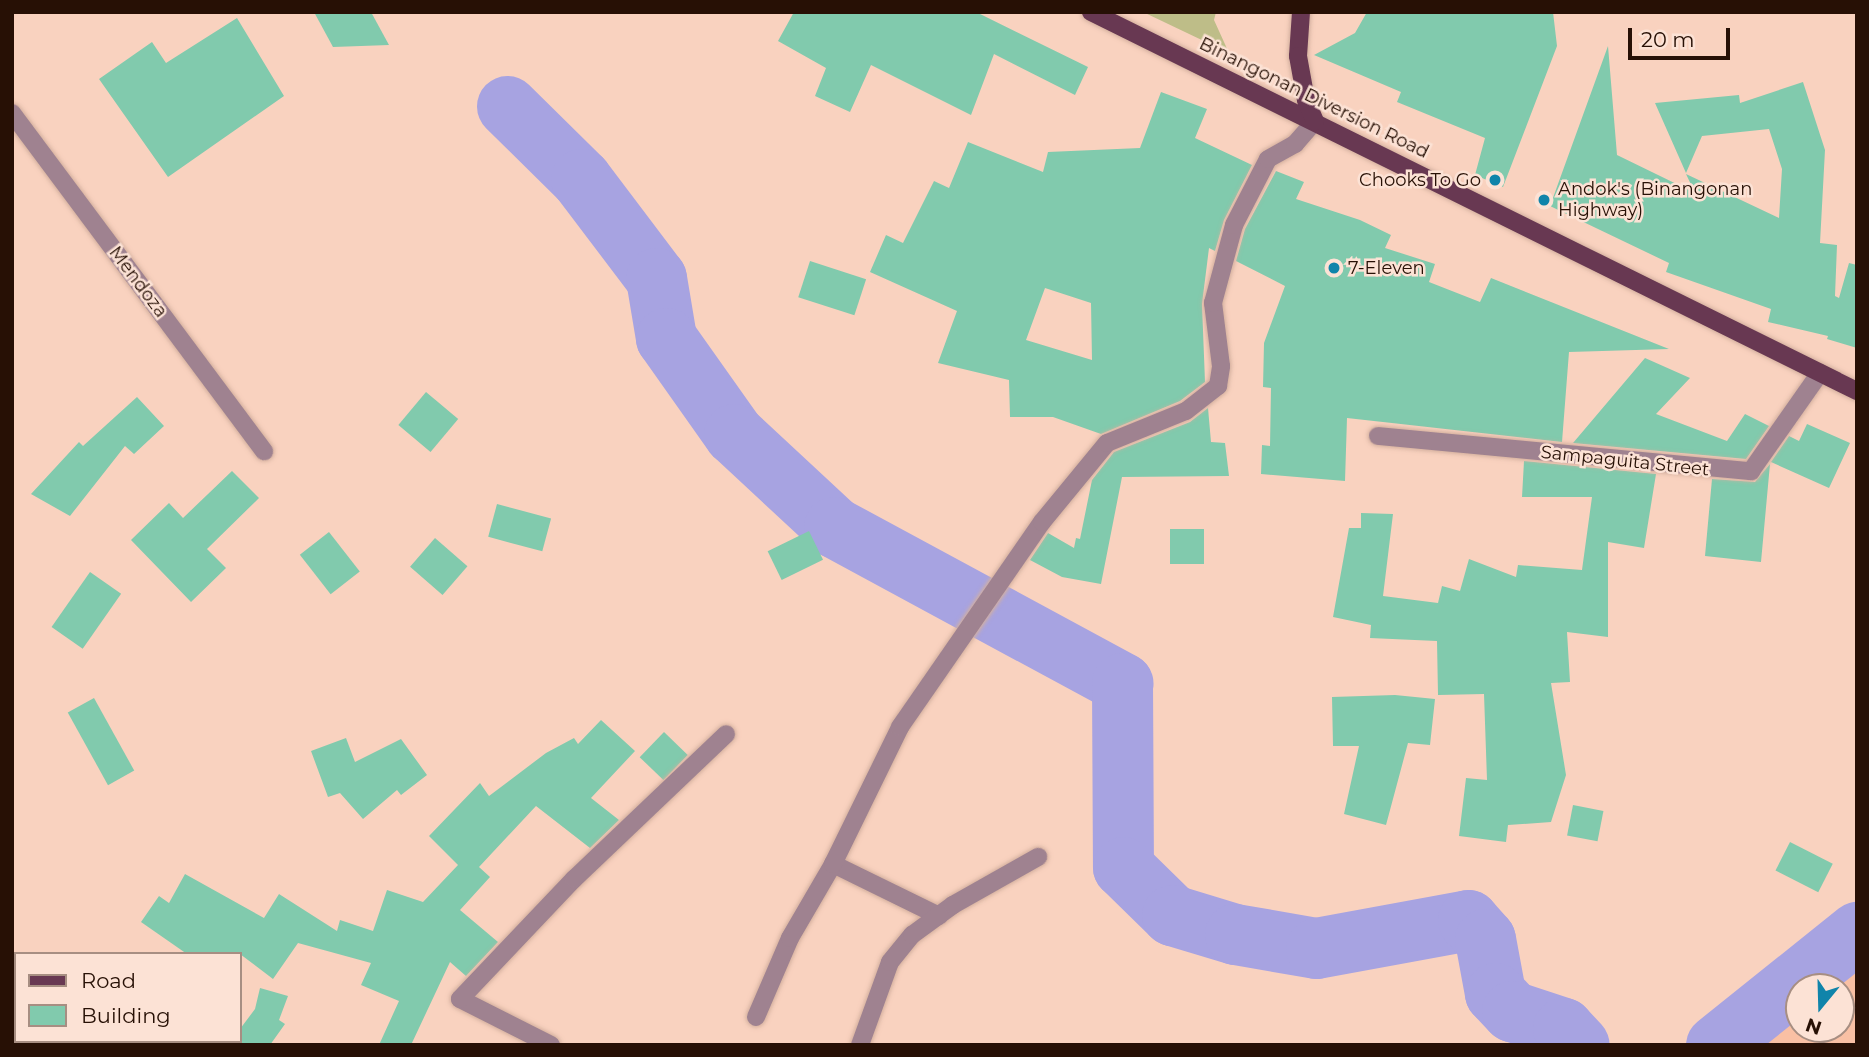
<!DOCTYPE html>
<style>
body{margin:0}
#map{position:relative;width:1869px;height:1057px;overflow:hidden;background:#f9d2bf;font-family:Montserrat,sans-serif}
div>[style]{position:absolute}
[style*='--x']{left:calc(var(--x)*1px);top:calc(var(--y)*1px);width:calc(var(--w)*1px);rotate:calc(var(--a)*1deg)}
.built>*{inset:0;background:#f9c0a4}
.green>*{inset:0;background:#bebd88}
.river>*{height:61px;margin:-30.5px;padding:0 30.5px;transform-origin:30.5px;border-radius:30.5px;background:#a7a3e1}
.building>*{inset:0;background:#81caad;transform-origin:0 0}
.roads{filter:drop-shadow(0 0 2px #d3af9e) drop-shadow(0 0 2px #d3af9e)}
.minor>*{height:18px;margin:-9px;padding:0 9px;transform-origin:9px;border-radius:9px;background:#9f8290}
.major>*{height:18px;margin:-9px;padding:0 9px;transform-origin:9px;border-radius:9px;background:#683852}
.dots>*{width:19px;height:19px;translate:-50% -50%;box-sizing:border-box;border:4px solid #fce2d5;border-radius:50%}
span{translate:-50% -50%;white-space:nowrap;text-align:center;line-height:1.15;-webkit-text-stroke:5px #fce2d5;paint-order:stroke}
.street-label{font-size:18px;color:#271005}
.poi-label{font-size:18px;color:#271005}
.right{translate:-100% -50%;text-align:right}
.left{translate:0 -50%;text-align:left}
.frame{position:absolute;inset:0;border:14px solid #271005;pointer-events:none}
.legend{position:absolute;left:14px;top:952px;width:228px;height:91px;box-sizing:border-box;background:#fce2d5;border:2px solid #a78e82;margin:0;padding:9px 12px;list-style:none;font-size:21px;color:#271005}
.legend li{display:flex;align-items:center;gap:14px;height:35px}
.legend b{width:35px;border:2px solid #a78e82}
.north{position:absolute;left:1785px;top:973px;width:70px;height:70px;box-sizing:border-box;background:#fce2d5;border:2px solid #a78e82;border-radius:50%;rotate:199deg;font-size:19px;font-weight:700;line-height:28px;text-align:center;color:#271005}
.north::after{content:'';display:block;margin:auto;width:24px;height:32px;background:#1084aa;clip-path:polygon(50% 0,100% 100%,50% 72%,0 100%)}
.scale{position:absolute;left:1628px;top:28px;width:102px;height:32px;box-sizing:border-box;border:4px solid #271005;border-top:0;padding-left:9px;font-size:21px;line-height:24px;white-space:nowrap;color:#271005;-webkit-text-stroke:5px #fce2d5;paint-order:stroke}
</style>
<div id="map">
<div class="built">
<div style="clip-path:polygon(1857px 959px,1857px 1045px,1741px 1045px,1799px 1001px,1799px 1029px,1841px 1029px,1841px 987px,1817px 987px)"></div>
</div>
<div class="green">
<div style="clip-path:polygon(1143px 12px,1216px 12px,1214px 20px,1229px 53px)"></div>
</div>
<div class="river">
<div style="--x:507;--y:106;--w:104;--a:44.6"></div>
<div style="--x:581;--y:179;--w:124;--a:52.9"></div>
<div style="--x:656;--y:278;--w:61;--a:80.5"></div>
<div style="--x:666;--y:338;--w:118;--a:54.7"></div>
<div style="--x:734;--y:434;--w:137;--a:42.9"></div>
<div style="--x:834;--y:527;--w:328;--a:28.4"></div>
<div style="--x:1122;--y:683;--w:184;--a:89.7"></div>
<div style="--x:1123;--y:867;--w:69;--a:44.4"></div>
<div style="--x:1172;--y:915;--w:66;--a:16.8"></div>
<div style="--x:1235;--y:934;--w:82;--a:9.8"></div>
<div style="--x:1316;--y:948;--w:155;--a:-10.4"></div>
<div style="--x:1468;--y:920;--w:25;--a:48"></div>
<div style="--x:1485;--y:939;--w:55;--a:79.5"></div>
<div style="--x:1495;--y:993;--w:25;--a:47"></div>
<div style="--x:1512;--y:1011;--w:54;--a:18.4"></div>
<div style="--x:1563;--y:1028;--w:23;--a:47"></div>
<div style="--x:1716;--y:1045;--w:181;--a:-38.7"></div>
</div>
<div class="building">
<div style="clip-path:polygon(314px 12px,371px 12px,389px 45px,333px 47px)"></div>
<div style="clip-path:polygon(794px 12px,976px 12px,1088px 67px,1075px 95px,994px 54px,971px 115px,871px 65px,850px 112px,815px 96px,826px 68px,778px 41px)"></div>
<div style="clip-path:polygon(1367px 12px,1553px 12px,1557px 46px,1503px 187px,1475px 175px,1485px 138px,1397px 102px,1401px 92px,1314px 55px,1355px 33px)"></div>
<div style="clip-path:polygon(237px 18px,284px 96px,168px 177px,99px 79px,152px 42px,166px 63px)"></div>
<div style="clip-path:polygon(1608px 46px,1617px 155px,1695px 193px,1686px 174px,1779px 218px,1782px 169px,1769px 129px,1702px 136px,1686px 173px,1655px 103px,1739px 95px,1740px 103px,1803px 82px,1825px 150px,1820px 243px,1837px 245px,1835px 296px,1839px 298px,1849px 263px,1857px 265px,1857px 348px,1827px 339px,1828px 336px,1768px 322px,1771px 309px,1666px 272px,1669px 263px,1550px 206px)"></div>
<div style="clip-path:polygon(evenodd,1161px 92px,1207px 109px,1195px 138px,1252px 165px,1224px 220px,1215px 251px,1209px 248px,1202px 304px,1205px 382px,1180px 401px,1101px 434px,1053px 417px,1010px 417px,1009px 380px,938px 363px,957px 311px,870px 272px,886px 235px,903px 243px,934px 181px,949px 188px,968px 142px,1043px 172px,1048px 152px,1140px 148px,1161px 92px,1045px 288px,1091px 303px,1092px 360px,1026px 340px,1045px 288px)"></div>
<div style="clip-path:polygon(1276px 171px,1304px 182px,1296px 199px,1360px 220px,1391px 235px,1385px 248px,1435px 264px,1429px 282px,1480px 302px,1491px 278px,1669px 349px,1569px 352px,1562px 442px,1347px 418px,1345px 481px,1261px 474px,1262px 445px,1270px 446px,1271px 388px,1263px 387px,1264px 343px,1285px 286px,1236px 261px,1245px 229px)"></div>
<div style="left:810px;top:261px;width:59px;height:38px;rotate:18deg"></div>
<div style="clip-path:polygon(1645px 358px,1690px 378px,1656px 414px,1727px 441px,1745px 414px,1769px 426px,1746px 459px,1573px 443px)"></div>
<div style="left:426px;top:392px;width:42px;height:43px;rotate:40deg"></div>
<div style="clip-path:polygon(137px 397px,164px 426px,134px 454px,125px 446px,70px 516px,31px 494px,79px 442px,83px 446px)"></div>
<div style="clip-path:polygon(1208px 408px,1211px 442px,1225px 443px,1229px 476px,1122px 477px,1101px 584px,1062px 577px,1030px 560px,1048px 533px,1074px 548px,1076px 538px,1080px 539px,1092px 480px,1114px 452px,1190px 422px)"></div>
<div style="clip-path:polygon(1807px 424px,1850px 443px,1829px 488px,1771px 462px,1789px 436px,1799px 441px)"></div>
<div style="clip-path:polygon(1524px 461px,1656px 474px,1644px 548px,1608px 542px,1608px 637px,1567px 632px,1570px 682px,1551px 683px,1566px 775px,1551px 822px,1508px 825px,1506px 842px,1459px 836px,1466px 778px,1487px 780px,1484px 694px,1438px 695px,1437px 641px,1370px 638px,1371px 625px,1333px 617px,1349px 528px,1361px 528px,1361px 513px,1393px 514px,1383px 596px,1438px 603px,1442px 586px,1460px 591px,1469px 559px,1516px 577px,1518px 565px,1582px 570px,1592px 497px,1522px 497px)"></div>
<div style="clip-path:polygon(1770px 464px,1761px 562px,1705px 556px,1712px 479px,1755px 482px)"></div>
<div style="clip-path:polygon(232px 471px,259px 498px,207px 549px,226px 568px,191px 602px,131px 540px,169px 503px,183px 518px)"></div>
<div style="left:497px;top:504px;width:56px;height:34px;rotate:15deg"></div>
<div style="left:1170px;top:529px;width:34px;height:35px"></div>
<div style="left:809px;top:531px;width:32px;height:46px;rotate:64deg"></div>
<div style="left:329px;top:532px;width:50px;height:37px;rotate:52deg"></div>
<div style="left:435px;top:538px;width:43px;height:38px;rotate:41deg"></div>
<div style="left:90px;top:572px;width:38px;height:67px;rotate:35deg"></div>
<div style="clip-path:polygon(1395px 695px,1435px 699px,1430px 745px,1408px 743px,1386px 825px,1344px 814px,1359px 746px,1333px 746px,1332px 697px)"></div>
<div style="left:94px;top:698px;width:83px;height:30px;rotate:61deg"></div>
<div style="clip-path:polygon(601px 720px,635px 751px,591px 798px,619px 820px,590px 848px,536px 806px,479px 867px,490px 877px,460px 910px,498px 942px,466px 976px,450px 962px,411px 1045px,379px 1045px,399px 1001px,361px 985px,371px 963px,298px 943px,273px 979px,240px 954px,187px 954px,141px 922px,159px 896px,169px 903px,185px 874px,264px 918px,279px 894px,337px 931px,340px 920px,373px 931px,387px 890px,423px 902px,458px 865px,429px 836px,480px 783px,489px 796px,546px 753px,574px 738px,578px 744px)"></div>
<div style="left:664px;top:732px;width:33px;height:35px;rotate:44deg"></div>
<div style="clip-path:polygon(346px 738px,355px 762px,401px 739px,427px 775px,401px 795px,397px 790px,363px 819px,340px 793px,328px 797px,311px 751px)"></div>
<div style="left:1573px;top:805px;width:31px;height:31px;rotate:11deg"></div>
<div style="left:1790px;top:842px;width:48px;height:32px;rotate:27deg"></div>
<div style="clip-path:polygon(260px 988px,288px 996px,279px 1020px,285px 1024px,270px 1045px,228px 1045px,240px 1041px,240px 1029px,255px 1009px)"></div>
</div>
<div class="roads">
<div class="minor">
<div style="--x:12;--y:113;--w:422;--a:53.3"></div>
<div style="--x:1378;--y:436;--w:375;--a:5.4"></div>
<div style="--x:1751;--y:471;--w:120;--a:-54.9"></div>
<div style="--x:833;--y:864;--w:118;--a:26.1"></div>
<div style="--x:756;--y:1017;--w:86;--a:-66.7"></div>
<div style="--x:790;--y:938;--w:86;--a:-59.8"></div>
<div style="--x:833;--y:864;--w:153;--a:-63.9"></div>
<div style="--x:900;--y:727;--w:249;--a:-55.3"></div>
<div style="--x:1042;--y:522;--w:102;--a:-50.6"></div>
<div style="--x:1107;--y:443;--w:85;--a:-22.1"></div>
<div style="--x:1186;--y:411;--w:41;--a:-38"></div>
<div style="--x:1218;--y:386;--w:20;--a:-81"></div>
<div style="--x:1221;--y:366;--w:64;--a:-97.2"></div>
<div style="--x:1213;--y:303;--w:81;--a:-74.9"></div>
<div style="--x:1234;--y:225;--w:74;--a:-62.7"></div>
<div style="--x:1268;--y:159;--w:31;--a:-29"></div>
<div style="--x:1295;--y:144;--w:30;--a:-49"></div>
<div style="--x:551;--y:1045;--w:102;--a:-153.2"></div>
<div style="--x:460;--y:999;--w:166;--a:-46.5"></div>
<div style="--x:574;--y:879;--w:210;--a:-43.6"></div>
<div style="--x:860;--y:1045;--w:88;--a:-70.1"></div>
<div style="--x:890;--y:962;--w:35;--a:-51"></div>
<div style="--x:912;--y:935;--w:51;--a:-36.2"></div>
<div style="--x:953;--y:905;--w:98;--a:-29.5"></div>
</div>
<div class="major">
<div style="--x:1091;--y:12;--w:855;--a:26.33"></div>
<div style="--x:1301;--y:12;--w:44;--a:93.9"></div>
<div style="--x:1298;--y:56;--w:45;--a:79.7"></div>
<div style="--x:1306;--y:100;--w:23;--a:67"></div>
</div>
</div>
<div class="dots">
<div style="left:1495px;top:180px;background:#1084aa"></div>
<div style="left:1544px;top:200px;background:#1084aa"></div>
<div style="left:1334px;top:268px;background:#1084aa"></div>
</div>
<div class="street-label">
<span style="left:1314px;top:98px;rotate:26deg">Binangonan Diversion Road</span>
<span style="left:138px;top:282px;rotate:53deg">Mendoza</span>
<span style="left:1625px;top:461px;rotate:6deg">Sampaguita Street</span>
</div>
<div class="poi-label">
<span class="right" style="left:1481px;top:180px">Chooks To Go</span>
<span class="left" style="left:1558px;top:200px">Andok's (Binangonan<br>Highway)</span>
<span class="left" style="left:1348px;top:268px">7-Eleven</span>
</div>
<div class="frame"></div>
<ul class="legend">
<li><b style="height:9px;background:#683852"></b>Road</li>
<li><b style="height:19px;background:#81caad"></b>Building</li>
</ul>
<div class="north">N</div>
<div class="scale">20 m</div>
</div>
